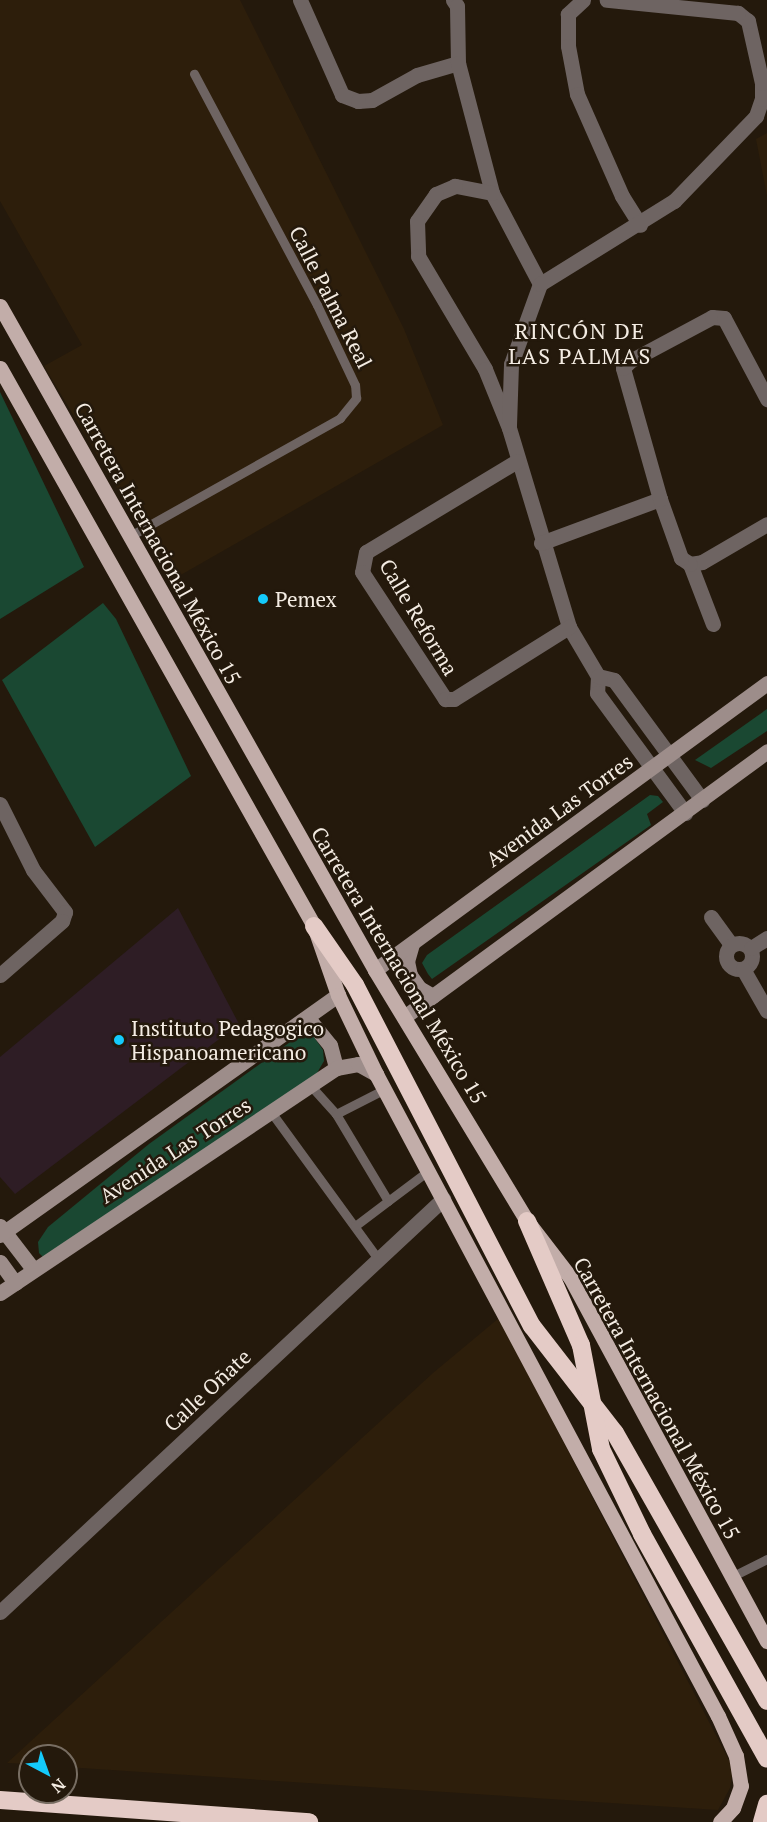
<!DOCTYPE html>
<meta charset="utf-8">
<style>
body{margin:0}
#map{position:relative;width:767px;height:1822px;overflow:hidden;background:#24190c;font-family:"PT Serif",serif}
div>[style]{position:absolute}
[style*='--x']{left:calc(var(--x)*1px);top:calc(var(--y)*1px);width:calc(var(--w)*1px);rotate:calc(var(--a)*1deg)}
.built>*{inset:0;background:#2d1e0b}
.education>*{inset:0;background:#2e1d25}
.green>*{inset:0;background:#1a4832}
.lane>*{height:9px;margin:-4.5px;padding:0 4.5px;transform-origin:4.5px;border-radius:4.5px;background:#6e6462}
.street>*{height:15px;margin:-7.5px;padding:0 7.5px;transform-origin:7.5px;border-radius:7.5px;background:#6e6462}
.street>.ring{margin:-7.5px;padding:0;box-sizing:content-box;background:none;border:15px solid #6e6462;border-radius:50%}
.secondary>*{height:15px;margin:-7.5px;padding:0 7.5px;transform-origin:7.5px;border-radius:7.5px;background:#9d8d8a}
.primary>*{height:15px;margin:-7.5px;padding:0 7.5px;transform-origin:7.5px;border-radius:7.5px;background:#c2ada9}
.highway>*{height:18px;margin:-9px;padding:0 9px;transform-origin:9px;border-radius:9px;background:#e4cbc6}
.dots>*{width:16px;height:16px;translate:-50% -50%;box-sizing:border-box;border:3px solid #24190c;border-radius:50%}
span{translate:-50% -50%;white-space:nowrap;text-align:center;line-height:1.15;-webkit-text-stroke:5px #24190c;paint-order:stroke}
.street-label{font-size:21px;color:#f4ece3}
.poi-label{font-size:21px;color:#f4ece3}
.left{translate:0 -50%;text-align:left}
.neighbourhood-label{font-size:22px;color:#f4ece3;letter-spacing:1.5px}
.north{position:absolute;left:18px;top:1744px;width:60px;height:60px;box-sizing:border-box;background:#24190c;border:2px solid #776d62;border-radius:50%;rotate:139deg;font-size:16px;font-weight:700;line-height:24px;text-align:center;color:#f4ece3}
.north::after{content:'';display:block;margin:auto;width:21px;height:27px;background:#14cafb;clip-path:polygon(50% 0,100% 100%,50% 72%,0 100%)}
</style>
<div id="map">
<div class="built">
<div style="clip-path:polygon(0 0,240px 0,404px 329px,443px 425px,172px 580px,44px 366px,82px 345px,0 201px)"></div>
<div style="clip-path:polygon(767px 133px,767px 196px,756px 139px)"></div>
<div style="clip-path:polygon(499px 1318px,733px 1768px,730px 1788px,718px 1810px,66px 1767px,66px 1756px,30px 1756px,30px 1764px,7px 1763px,433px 1373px)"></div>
</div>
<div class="education">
<div style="clip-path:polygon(178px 908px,239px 1024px,15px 1194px,0 1177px,0 1057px)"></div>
</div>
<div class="green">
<div style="clip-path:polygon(0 392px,84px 567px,0 619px)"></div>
<div style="clip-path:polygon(103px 603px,116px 619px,191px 776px,95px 847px,2px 680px)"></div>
<div style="clip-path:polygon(767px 709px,767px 731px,711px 768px,695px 760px)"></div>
<div style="clip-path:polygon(650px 795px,658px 796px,663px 802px,647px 814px,651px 825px,432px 979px,428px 974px,422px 963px,427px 955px)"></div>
<div style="clip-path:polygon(304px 1032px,314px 1037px,323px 1050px,324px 1061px,310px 1085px,44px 1258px,39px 1253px,38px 1242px,48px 1227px,149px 1144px)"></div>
</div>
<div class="lane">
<div style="--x:130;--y:536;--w:241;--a:-29.3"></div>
<div style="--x:340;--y:418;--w:26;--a:-51"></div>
<div style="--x:356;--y:398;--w:13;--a:-94"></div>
<div style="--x:355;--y:385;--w:89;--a:-115.4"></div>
<div style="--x:317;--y:305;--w:262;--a:-118"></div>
<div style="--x:310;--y:1085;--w:39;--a:48"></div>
<div style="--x:336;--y:1114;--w:101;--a:59.1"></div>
<div style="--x:388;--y:1201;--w:50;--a:-36.9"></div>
<div style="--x:271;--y:1112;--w:182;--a:53.9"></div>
<div style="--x:336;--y:1114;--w:55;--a:-27"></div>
<div style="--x:355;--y:1226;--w:41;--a:-37.1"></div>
<div style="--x:731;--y:1577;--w:40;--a:-26.6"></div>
</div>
<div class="street">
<div style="--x:300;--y:0;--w:104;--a:66.1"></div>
<div style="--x:342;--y:95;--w:17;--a:21"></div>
<div style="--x:358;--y:101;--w:14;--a:-4"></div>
<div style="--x:372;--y:100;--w:51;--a:-29.1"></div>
<div style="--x:417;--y:75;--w:43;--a:-16.3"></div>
<div style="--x:453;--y:0;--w:7;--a:56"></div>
<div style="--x:457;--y:6;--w:57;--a:89"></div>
<div style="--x:458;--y:63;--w:134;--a:75.3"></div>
<div style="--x:492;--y:193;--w:103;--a:62.2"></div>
<div style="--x:583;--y:0;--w:21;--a:137"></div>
<div style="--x:568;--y:14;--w:32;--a:90"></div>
<div style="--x:568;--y:46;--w:49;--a:79.4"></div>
<div style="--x:577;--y:94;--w:111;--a:66.2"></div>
<div style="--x:622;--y:196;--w:34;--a:58"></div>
<div style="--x:492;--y:193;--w:38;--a:-169"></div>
<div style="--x:455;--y:186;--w:21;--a:157"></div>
<div style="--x:436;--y:194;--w:33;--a:125"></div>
<div style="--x:417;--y:221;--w:35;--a:88"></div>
<div style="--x:418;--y:256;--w:131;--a:59.3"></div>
<div style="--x:485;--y:369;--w:64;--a:67.9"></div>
<div style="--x:509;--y:428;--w:208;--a:73.2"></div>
<div style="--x:569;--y:627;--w:57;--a:59.4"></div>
<div style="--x:598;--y:676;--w:17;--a:93"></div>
<div style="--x:597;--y:693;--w:149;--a:53.7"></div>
<div style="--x:509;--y:425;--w:61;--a:-88.1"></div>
<div style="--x:511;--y:364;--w:85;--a:-70.1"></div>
<div style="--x:540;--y:284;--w:158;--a:-31.8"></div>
<div style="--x:674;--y:201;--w:118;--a:-46"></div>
<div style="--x:756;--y:116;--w:18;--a:-71"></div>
<div style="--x:762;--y:99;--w:16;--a:-90"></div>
<div style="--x:762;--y:83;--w:64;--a:-102.7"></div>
<div style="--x:748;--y:21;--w:13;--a:-141"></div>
<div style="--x:738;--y:13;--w:132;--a:-174.3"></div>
<div style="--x:517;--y:461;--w:176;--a:148.9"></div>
<div style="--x:366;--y:552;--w:20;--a:101"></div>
<div style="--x:362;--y:572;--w:152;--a:56.8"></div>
<div style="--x:445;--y:699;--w:9;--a:0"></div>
<div style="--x:454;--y:699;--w:136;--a:-32.1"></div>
<div style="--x:541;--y:543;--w:127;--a:-20.3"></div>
<div style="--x:690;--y:564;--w:12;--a:-9"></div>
<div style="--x:702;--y:562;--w:75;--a:-30.3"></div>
<div style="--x:713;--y:624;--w:64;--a:-111"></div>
<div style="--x:690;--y:564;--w:11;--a:-146"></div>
<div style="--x:681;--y:558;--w:63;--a:-109.6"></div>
<div style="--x:660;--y:499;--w:136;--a:-105.8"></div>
<div style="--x:623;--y:368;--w:10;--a:-45"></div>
<div style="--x:630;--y:361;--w:93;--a:-28.2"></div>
<div style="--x:712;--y:317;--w:12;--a:5"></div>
<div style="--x:724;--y:318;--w:92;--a:62"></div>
<div style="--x:598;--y:676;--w:16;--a:14"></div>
<div style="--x:614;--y:680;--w:149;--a:53.7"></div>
<div style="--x:0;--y:804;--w:74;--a:63.4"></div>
<div style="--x:33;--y:870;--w:53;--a:52.7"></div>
<div style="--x:65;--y:912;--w:9;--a:108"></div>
<div style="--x:62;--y:921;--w:82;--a:138.9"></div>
<div style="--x:711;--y:917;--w:34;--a:54"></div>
<div class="ring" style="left:726px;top:943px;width:11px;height:11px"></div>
<div style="--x:751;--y:948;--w:19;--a:-32"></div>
<div style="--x:743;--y:969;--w:48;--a:60.3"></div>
<div style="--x:0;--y:1612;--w:606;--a:-42.99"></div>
</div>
<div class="secondary">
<div style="--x:412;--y:944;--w:18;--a:106"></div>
<div style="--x:407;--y:961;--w:14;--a:78"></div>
<div style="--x:410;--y:975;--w:16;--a:55"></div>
<div style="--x:419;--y:988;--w:16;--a:30"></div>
<div style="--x:375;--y:970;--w:486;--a:-36.2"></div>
<div style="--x:404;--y:1017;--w:450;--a:-36.2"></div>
<div style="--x:303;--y:1020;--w:9;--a:18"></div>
<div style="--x:312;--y:1023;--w:28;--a:51"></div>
<div style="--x:330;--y:1045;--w:24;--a:75"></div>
<div style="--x:0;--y:1226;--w:54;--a:52.5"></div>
<div style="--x:0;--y:1235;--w:415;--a:-35.4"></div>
<div style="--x:0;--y:1262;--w:26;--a:54"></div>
<div style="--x:0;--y:1293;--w:404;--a:-33.8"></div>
<div style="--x:336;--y:1068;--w:22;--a:-10"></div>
<div style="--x:358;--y:1064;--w:21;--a:29"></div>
</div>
<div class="primary">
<div style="--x:0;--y:306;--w:763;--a:60.54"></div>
<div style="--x:375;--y:970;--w:293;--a:58.8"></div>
<div style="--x:527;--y:1221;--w:71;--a:52.5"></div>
<div style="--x:570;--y:1277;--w:414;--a:61.6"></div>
<div style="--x:0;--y:368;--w:640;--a:60.63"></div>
<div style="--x:314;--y:926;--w:73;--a:70.8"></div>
<div style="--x:338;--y:995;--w:88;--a:64.3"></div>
<div style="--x:376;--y:1074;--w:727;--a:61.96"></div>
<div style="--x:718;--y:1716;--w:44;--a:65.8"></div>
<div style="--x:736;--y:1756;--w:30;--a:81"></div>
<div style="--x:741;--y:1786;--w:23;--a:110"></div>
<div style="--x:733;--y:1808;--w:19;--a:133"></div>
</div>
<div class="highway">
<div style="--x:314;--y:926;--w:72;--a:55.2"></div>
<div style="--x:355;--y:985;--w:384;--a:62.6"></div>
<div style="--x:532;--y:1326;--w:135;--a:52.2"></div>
<div style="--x:615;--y:1433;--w:308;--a:60.4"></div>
<div style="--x:527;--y:1221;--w:135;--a:66.5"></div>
<div style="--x:581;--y:1345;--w:106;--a:79.1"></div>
<div style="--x:601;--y:1449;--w:94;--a:64.2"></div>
<div style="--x:642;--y:1534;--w:257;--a:60.9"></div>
<div style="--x:0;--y:1800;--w:310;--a:4.1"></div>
<div style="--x:762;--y:1822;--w:19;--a:-74"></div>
</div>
<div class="dots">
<div style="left:263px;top:599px;background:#14cafb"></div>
<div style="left:119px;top:1040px;background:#14cafb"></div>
</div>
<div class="street-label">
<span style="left:331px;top:297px;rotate:63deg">Calle Palma Real</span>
<span style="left:158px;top:543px;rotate:61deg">Carretera Internacional México 15</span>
<span style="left:419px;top:617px;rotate:59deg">Calle Reforma</span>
<span style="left:559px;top:810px;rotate:-36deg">Avenida Las Torres</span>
<span style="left:399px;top:965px;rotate:59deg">Carretera Internacional México 15</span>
<span style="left:175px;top:1150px;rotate:-33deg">Avenida Las Torres</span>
<span style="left:207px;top:1390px;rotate:-43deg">Calle Oñate</span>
<span style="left:657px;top:1398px;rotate:61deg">Carretera Internacional México 15</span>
</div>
<div class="poi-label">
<span class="left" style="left:275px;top:599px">Pemex</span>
<span class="left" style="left:131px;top:1040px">Instituto Pedagogico<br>Hispanoamericano</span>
</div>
<div class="neighbourhood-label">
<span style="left:580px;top:343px">RINCÓN DE<br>LAS PALMAS</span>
</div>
<div class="north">N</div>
</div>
